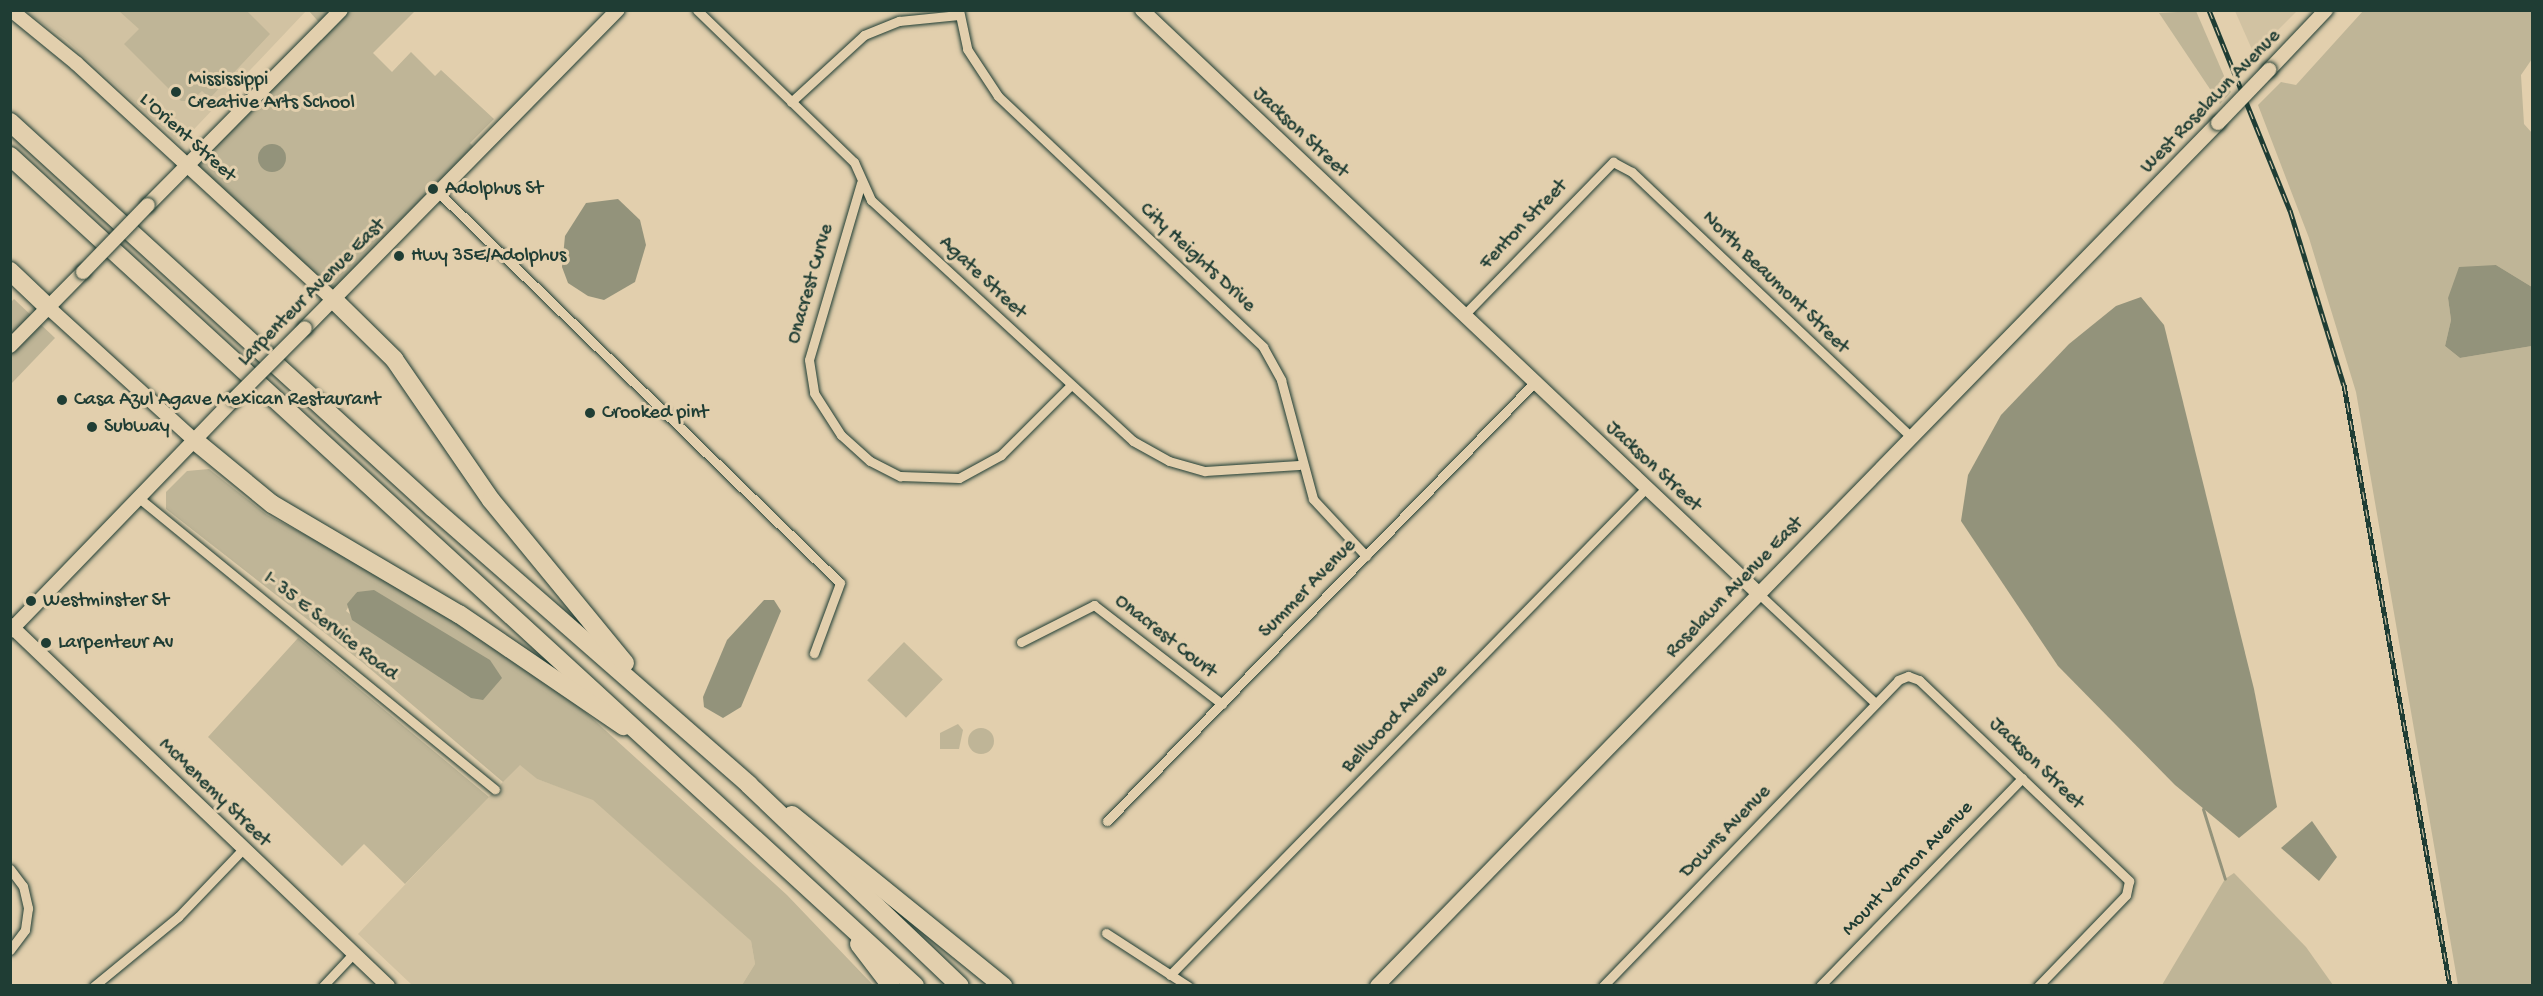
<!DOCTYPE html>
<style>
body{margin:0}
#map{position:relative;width:2543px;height:996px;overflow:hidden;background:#e2cfad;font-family:"Gochi Hand",sans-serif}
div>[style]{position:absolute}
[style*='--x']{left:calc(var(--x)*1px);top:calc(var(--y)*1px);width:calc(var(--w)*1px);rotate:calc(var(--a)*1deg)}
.built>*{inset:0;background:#d1c2a2}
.green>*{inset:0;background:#bfb597;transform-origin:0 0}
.round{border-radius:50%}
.water>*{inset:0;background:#93937b}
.stream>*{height:3px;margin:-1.5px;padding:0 1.5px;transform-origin:1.5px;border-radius:1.5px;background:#93937b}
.roads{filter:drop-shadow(0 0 2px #1f3d34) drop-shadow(0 0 2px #1f3d34)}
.street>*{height:9px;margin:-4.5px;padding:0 4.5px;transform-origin:4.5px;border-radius:4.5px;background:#e2cfad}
.secondary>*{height:14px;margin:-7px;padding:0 7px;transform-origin:7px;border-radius:7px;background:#e2cfad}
.highway>*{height:18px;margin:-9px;padding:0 9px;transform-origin:9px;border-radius:9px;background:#e2cfad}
.rail>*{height:5px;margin-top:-2.5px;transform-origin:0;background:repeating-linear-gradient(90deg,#e2cfad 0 9px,#1f3d34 0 18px);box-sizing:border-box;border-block:2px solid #1f3d34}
.bridges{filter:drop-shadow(0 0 2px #1f3d34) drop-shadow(0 0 2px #1f3d34)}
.secondary-bridge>*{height:14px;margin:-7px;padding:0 7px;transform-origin:7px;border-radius:7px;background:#e2cfad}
.dots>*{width:16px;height:16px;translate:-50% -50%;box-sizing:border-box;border:3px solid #e2cfad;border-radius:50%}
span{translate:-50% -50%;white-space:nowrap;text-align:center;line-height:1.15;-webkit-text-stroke:6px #e2cfad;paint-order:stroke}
.poi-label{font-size:20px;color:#1f3d34}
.left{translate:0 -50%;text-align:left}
.street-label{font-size:20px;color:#1f3d34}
.frame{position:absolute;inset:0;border:12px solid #1f3d34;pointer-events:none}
</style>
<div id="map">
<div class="built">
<div style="clip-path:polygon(25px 11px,306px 11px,180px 144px,65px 39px)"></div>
<div style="clip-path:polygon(2235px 11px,2297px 11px,2254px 54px)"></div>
<div style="clip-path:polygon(520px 764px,537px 779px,593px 799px,751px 941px,755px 964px,742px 985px,412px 985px,358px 934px)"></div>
</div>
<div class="green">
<div style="clip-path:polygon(119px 11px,247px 11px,270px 34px,210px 98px,202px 91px,191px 101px,181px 101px,124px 44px,139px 29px)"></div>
<div style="clip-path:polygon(309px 11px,415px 11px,373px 53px,392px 72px,411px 52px,435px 76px,441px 70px,494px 119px,470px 143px,479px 152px,333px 299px,188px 165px,324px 28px)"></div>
<div style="clip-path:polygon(2196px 11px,2231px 92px,2220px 104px,2159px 13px)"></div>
<div style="clip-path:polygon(2363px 11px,2532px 11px,2532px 59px,2521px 75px,2524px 124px,2532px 133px,2532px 287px,2496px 265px,2448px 298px,2451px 320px,2445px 346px,2460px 358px,2532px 346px,2532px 985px,2458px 985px,2356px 392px,2309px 238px,2258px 105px,2281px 82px,2296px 85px)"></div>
<div style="clip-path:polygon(14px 299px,55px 338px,11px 384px,10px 303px)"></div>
<div style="clip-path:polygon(evenodd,209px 469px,267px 515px,384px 575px,562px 691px,787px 895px,873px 985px,742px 985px,755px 964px,751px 941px,593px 800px,537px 779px,520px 765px,503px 782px,362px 662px,166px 509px,166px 492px,187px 471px,209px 469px,357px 592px,388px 641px,346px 611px,357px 592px)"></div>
<div style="clip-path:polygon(298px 638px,489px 797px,405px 884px,364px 844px,342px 866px,208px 737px)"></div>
<div style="left:904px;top:642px;width:54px;height:53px;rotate:44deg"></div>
<div style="clip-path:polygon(958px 724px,963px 730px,959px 749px,940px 749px,940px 733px)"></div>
<div class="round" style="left:968px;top:728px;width:26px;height:26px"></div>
<div style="clip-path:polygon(2234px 873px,2306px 947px,2333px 985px,2162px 985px,2225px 879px)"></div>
</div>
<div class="water">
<div class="round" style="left:258px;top:144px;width:28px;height:28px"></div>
<div style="clip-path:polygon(618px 199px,640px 220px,646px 245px,635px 282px,604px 300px,588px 296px,568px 283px,562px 267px,565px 236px,586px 203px)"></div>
<div style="clip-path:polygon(2496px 265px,2532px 287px,2532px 346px,2460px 358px,2445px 346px,2451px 320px,2448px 298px,2459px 267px)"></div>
<div style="clip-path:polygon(2141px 297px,2164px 325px,2254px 689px,2277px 807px,2239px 838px,2175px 785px,2058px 666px,1961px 521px,1968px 475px,2001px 415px,2069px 344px,2116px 306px)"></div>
<div style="clip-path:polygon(374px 590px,490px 660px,502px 678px,483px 700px,471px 698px,352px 620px,347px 604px,357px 592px)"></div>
<div style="clip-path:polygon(764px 600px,774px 600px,781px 611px,741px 707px,723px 718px,704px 707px,703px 697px,727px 640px)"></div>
<div style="clip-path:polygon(2312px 821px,2337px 857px,2319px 881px,2281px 848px)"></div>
</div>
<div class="stream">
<div style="--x:2203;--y:809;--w:73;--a:72.6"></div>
</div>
<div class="roads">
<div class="street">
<div style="--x:697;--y:10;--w:219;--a:44.1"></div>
<div style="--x:854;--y:162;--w:42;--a:65.9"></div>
<div style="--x:871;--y:200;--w:356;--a:42.6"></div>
<div style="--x:1133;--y:441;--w:41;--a:29.1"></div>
<div style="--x:1169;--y:461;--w:37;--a:16"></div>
<div style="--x:1205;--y:471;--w:94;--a:-3.7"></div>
<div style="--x:959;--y:10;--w:40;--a:78"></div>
<div style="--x:967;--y:49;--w:56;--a:56.6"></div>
<div style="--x:998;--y:96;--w:365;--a:43.4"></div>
<div style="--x:1263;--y:347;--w:38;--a:61"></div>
<div style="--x:1281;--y:380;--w:123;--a:74.9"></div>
<div style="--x:1313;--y:499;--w:78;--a:47.1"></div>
<div style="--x:791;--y:102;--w:99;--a:-42.5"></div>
<div style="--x:864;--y:35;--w:38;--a:-22"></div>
<div style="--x:899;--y:21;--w:60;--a:-5.7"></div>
<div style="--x:861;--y:183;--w:184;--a:106.4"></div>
<div style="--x:809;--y:360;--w:33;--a:81"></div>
<div style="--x:814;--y:393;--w:50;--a:57.3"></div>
<div style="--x:841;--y:435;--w:39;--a:42"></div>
<div style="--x:870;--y:461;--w:34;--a:27"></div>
<div style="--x:900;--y:476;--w:59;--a:1.9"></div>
<div style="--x:959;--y:478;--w:48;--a:-28.7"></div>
<div style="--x:1001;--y:455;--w:99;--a:-45"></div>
<div style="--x:439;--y:193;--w:559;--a:44.2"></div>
<div style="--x:840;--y:583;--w:75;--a:110.4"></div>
<div style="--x:1464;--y:315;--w:214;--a:-45.8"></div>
<div style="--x:1613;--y:162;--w:21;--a:28"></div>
<div style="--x:1632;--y:172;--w:383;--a:43.5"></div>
<div style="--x:139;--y:498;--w:460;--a:39.3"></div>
<div style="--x:1758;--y:593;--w:161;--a:43.2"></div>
<div style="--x:1021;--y:642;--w:82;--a:-26.9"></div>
<div style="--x:1094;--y:605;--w:162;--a:37.7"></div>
<div style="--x:1107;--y:821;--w:613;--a:-45.73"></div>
<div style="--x:10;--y:869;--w:21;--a:53"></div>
<div style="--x:23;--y:886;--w:23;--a:77"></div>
<div style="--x:28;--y:908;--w:22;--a:98"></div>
<div style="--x:25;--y:930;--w:25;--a:127"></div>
<div style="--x:1106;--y:933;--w:98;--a:32.9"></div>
<div style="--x:1170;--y:975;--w:682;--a:-45.65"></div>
<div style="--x:94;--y:986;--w:109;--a:-39.4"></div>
<div style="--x:178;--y:917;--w:94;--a:-46.3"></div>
<div style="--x:323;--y:986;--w:45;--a:-46.8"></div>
<div style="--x:1603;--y:986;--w:425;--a:-46"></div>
<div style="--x:1898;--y:680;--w:11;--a:-22"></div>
<div style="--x:1908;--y:676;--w:12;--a:20"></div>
<div style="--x:1919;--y:680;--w:291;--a:43.7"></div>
<div style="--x:2129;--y:881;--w:14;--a:102"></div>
<div style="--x:2126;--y:895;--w:127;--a:134"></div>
<div style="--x:1820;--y:986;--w:290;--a:-45.8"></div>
</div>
<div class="secondary">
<div style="--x:11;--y:10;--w:84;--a:39.2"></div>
<div style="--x:76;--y:63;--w:349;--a:42.6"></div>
<div style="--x:1142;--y:10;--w:848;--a:43.42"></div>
<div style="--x:2269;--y:70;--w:83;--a:-46.5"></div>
<div style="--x:148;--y:205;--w:274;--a:-45.3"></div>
<div style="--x:49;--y:308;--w:196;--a:42.3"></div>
<div style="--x:305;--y:328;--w:446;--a:-45.5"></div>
<div style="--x:10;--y:346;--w:104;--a:-45.4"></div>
<div style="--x:10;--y:625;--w:523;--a:43.68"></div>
<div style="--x:10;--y:631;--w:322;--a:-46"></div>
<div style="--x:1377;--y:986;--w:1205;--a:-45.74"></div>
</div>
<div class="highway">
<div style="--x:10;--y:122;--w:573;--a:42.38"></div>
<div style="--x:433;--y:508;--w:420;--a:41.2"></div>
<div style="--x:749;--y:785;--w:291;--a:43.6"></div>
<div style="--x:10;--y:156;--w:1228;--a:42.52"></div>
<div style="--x:10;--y:271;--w:54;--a:43.5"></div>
<div style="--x:333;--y:299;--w:86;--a:44.5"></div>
<div style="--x:394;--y:359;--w:171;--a:55.5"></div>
<div style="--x:491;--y:500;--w:211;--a:50.6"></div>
<div style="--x:194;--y:440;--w:101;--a:39.4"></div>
<div style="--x:272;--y:504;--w:217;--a:30.5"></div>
<div style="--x:459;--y:614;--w:199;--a:34.3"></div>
<div style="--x:792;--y:815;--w:272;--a:39"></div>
<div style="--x:859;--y:944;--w:53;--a:52.7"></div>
</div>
</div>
<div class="rail">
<div style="--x:2209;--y:10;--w:216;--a:68"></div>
<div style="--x:2290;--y:210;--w:183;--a:72.9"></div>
<div style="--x:2344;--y:385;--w:610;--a:80"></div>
</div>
<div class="bridges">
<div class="secondary-bridge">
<div style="--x:2218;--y:123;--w:74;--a:-46.1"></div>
<div style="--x:83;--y:272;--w:93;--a:-45.9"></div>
<div style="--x:234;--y:399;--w:100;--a:-45"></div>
</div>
</div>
<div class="dots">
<div style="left:176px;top:92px;background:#1f3d34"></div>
<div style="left:433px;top:189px;background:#1f3d34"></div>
<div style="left:399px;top:256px;background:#1f3d34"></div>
<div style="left:62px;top:400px;background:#1f3d34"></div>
<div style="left:590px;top:413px;background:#1f3d34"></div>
<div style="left:92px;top:427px;background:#1f3d34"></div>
<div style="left:31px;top:601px;background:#1f3d34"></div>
<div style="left:46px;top:643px;background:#1f3d34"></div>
</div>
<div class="poi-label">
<span class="left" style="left:188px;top:92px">Mississippi<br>Creative Arts School</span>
<span class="left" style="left:445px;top:189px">Adolphus St</span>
<span class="left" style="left:411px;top:256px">Hwy 35E/Adolphus</span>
<span class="left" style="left:74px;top:400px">Casa Azul Agave Mexican Restaurant</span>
<span class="left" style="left:602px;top:413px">Crooked pint</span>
<span class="left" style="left:104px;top:427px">Subway</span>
<span class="left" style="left:43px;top:601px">Westminster St</span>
<span class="left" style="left:58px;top:643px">Larpenteur Av</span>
</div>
<div class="street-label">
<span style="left:2211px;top:102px;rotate:-46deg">West Roselawn Avenue</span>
<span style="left:1300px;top:133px;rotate:43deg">Jackson Street</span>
<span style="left:187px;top:138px;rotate:42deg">L'Orient Street</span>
<span style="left:1524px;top:225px;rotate:-46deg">Fenton Street</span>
<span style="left:1197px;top:258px;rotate:43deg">City Heights Drive</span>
<span style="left:982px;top:278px;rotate:43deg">Agate Street</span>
<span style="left:1775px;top:283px;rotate:44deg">North Beaumont Street</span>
<span style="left:811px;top:284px;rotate:-74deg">Onacrest Curve</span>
<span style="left:312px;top:293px;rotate:-45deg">Larpenteur Avenue East</span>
<span style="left:1653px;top:467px;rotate:43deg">Jackson Street</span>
<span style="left:1735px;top:588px;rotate:-46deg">Roselawn Avenue East</span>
<span style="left:1308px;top:589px;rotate:-46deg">Summer Avenue</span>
<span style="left:330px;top:627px;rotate:38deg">I- 35 E Service Road</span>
<span style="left:1165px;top:637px;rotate:38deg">Onacrest Court</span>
<span style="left:1395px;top:719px;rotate:-46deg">Bellwood Avenue</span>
<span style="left:2036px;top:764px;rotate:44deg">Jackson Street</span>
<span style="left:214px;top:793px;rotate:44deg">McMenemy Street</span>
<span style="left:1726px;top:832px;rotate:-46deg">Downs Avenue</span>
<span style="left:1908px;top:869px;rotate:-46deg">Mount Vernon Avenue</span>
</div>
<div class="frame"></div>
</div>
